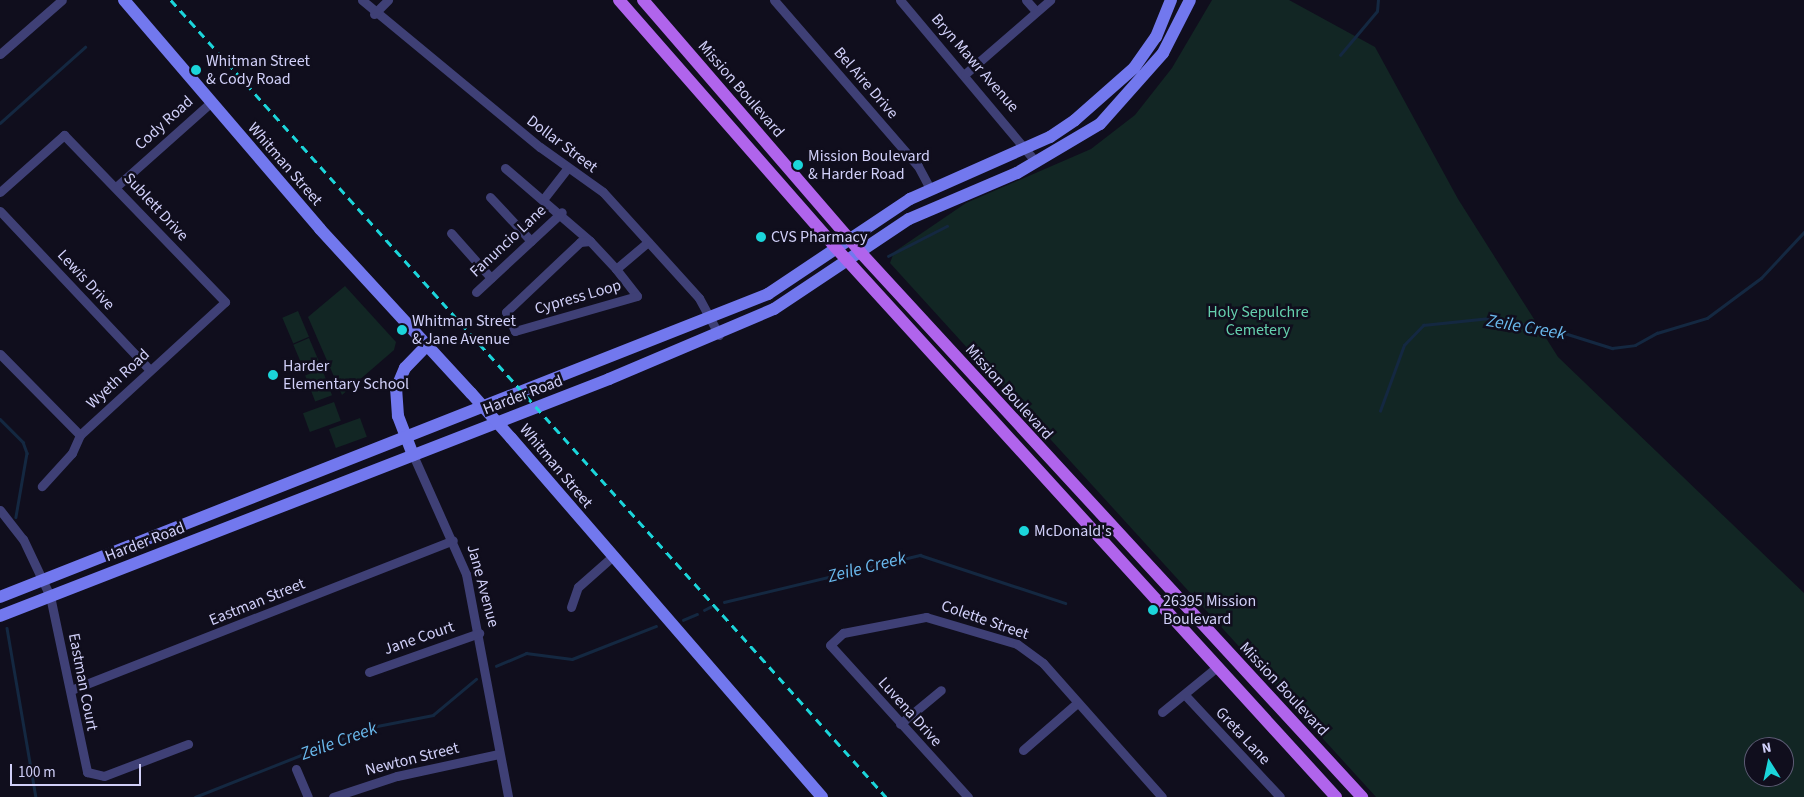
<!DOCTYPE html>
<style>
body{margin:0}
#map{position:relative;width:1804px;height:797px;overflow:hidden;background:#100e1d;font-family:"Source Sans 3",sans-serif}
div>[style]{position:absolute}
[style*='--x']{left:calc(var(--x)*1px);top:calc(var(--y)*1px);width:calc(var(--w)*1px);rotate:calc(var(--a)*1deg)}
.green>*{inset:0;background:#122624;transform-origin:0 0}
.stream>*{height:2.5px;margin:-1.25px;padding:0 1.25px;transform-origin:1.25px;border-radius:1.25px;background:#142841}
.street>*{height:9px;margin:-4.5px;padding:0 4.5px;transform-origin:4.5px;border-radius:4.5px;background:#3f4076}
.secondary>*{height:12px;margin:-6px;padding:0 6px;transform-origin:6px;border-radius:6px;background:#7278ee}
.primary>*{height:12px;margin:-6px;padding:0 6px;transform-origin:6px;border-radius:6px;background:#b064ec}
.rail>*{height:2.5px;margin-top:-1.25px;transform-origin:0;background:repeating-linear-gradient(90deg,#1bd5da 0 8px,transparent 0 14px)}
.secondary-bridge>*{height:12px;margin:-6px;padding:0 6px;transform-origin:6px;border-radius:6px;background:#7278ee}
.dots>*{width:14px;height:14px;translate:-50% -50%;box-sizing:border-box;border:2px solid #100e1d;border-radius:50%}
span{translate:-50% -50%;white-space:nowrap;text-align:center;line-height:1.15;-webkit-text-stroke:5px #100e1d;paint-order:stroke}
.poi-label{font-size:16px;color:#d1d0f9}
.left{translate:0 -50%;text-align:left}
.street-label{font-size:16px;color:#d1d0f9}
.park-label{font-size:16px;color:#65d0ae}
.water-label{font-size:18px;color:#6ab9ed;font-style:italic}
.north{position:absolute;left:1744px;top:737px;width:50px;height:50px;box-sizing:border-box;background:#100e1d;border:1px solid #5d5c75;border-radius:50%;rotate:350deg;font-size:14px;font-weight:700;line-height:20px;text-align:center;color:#d1d0f9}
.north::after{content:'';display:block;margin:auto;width:18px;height:22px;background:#1bd5da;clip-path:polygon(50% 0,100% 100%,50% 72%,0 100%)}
.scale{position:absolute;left:10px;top:764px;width:131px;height:22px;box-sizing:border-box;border:2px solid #d1d0f9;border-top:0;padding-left:6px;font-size:15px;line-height:18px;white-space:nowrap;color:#d1d0f9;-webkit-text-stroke:4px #100e1d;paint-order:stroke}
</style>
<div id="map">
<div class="green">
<div style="clip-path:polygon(evenodd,1212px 0,1289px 0,1375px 47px,1458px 199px,1558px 357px,1804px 593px,1804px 797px,1376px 797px,890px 263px,894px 252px,966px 203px,1091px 149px,1135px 115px,1172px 68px,1212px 0,1754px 747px,1784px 747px,1784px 777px,1754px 777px,1754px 747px)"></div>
<div style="clip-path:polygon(345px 286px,396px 342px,394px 350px,342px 395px,308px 317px)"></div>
<div style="left:298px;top:311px;width:28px;height:17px;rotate:67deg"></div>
<div style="left:309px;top:338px;width:28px;height:17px;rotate:67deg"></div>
<div style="left:322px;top:369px;width:28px;height:18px;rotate:69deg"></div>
<div style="left:334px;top:402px;width:20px;height:33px;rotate:70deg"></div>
<div style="left:360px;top:418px;width:20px;height:33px;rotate:70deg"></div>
</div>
<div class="stream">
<div style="--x:1340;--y:55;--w:57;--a:-49.9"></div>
<div style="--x:1377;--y:11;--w:11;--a:-85"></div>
<div style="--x:0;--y:123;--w:114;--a:-41.8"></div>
<div style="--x:888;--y:256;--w:66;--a:-27"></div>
<div style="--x:1380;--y:411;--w:70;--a:-70"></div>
<div style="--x:1404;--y:345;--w:28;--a:-46"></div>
<div style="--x:1423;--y:325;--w:67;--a:-6"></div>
<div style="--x:1490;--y:318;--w:69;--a:10.8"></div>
<div style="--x:1558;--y:331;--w:57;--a:17.5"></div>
<div style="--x:1612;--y:348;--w:23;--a:-7"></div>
<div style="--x:1635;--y:345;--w:25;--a:-29"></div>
<div style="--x:1657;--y:333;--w:52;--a:-16.7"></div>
<div style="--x:1707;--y:318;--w:67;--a:-36.5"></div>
<div style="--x:1761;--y:278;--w:63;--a:-46.9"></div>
<div style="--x:0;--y:419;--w:33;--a:45"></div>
<div style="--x:23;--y:442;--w:12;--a:70"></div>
<div style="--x:27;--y:453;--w:65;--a:99.8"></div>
<div style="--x:724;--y:602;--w:202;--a:-13.5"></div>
<div style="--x:920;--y:555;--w:153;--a:18.3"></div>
<div style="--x:704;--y:610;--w:7;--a:-27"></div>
<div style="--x:683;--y:620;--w:15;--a:-23"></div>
<div style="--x:7;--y:628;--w:171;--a:80.3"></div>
<div style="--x:496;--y:666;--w:33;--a:-23"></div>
<div style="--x:526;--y:653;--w:46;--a:7.4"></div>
<div style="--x:572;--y:659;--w:90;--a:-21.4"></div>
<div style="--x:195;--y:797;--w:190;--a:-21.6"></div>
<div style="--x:372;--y:727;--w:62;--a:-11.1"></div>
<div style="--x:433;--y:715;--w:56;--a:-39.9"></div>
</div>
<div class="street">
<div style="--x:362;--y:0;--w:231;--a:39.6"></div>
<div style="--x:540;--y:147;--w:77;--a:35.5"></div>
<div style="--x:603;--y:192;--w:143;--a:47.8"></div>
<div style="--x:699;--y:298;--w:42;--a:61.6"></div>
<div style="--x:774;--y:0;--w:220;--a:49.1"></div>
<div style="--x:918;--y:166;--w:27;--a:62"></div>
<div style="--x:900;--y:0;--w:212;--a:50"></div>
<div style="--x:1026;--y:0;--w:15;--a:48"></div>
<div style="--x:374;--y:14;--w:20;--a:-45"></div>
<div style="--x:0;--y:54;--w:82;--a:-41.1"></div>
<div style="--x:965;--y:74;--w:113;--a:-41"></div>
<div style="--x:505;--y:168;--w:112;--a:40.7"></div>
<div style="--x:117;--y:186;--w:125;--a:-41.7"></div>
<div style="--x:0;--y:192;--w:86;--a:-41.7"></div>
<div style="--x:64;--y:135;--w:232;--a:46"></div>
<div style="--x:225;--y:302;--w:197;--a:137.5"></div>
<div style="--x:80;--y:435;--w:20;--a:114"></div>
<div style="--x:72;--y:453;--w:45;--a:132.3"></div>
<div style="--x:490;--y:197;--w:60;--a:47"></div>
<div style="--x:545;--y:197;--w:37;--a:-52"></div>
<div style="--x:0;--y:211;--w:217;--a:46.7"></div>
<div style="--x:451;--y:233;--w:60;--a:48.4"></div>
<div style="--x:616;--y:269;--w:34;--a:52"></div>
<div style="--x:637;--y:296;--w:127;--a:164"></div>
<div style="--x:515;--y:331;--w:21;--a:-115"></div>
<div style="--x:506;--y:312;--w:102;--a:-43.4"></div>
<div style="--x:580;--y:242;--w:10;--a:-6"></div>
<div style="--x:590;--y:241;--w:38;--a:47"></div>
<div style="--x:616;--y:269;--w:42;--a:-40.2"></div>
<div style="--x:476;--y:292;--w:117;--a:-42.9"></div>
<div style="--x:0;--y:354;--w:114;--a:45.4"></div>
<div style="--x:413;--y:455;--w:130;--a:66"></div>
<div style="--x:466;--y:574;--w:227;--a:79.3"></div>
<div style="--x:0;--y:510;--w:37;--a:52"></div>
<div style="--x:23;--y:539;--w:63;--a:64.7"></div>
<div style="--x:50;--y:596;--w:180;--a:78.1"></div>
<div style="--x:87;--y:772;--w:17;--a:13"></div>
<div style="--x:104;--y:776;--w:90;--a:-20.9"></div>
<div style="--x:571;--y:607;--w:21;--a:-71"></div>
<div style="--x:578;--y:587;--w:45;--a:-41.4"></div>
<div style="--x:369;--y:672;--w:117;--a:-19.5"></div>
<div style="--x:71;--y:690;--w:410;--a:-21.4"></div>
<div style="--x:1185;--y:695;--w:139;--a:47"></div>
<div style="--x:1162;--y:712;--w:71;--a:-39.3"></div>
<div style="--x:900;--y:724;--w:53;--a:-39.7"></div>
<div style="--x:1023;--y:750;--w:72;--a:-41"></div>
<div style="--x:296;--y:769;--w:30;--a:67"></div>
<div style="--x:333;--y:797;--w:67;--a:-18.2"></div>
<div style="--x:397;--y:776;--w:104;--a:-12.2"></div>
<div style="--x:968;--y:797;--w:205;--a:-132.2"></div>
<div style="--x:830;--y:645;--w:18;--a:-43"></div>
<div style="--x:843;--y:633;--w:85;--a:-10.9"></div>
<div style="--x:926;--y:617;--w:95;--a:16.5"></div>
<div style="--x:1017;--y:644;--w:32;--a:36"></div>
<div style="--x:1043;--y:663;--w:179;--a:48.4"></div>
</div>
<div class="secondary">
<div style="--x:124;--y:0;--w:301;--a:49.4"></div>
<div style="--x:320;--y:229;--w:223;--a:47.4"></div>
<div style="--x:511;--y:438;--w:475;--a:49.1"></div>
<div style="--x:413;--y:455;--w:42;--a:-111"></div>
<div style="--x:398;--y:416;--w:27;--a:-94"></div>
<div style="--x:396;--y:389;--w:23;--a:-67"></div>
<div style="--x:405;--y:368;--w:32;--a:-46"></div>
<div style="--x:0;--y:597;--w:826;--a:-21.53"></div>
<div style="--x:768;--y:294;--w:171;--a:-33.8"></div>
<div style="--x:910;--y:199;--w:153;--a:-23.9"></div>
<div style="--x:1050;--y:137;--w:30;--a:-34"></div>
<div style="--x:1075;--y:120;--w:79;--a:-41.4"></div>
<div style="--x:1134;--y:68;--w:38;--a:-55"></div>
<div style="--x:1156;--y:37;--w:40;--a:-68"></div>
<div style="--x:0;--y:616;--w:653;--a:-21.26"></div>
<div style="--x:609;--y:379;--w:179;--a:-23"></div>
<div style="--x:774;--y:309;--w:162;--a:-33.7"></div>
<div style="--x:909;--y:219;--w:117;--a:-23.1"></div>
<div style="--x:1017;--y:173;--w:96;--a:-30.6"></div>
<div style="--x:1100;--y:124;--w:95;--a:-48.4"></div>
<div style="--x:1163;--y:53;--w:59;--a:-63"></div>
</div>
<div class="primary">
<div style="--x:619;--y:0;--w:328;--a:48.8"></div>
<div style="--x:835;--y:247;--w:744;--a:47.67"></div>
<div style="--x:643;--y:0;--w:334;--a:49.2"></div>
<div style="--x:861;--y:253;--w:740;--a:47.36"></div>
</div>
<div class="rail">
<div style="--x:171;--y:0;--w:1071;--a:48.1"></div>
</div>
<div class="secondary-bridge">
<div style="--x:471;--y:393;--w:60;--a:48.4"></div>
</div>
<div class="dots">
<div style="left:196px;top:70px;background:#1bd5da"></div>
<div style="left:798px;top:165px;background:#1bd5da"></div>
<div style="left:761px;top:237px;background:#1bd5da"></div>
<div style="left:402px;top:330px;background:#1bd5da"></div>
<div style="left:273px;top:375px;background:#1bd5da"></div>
<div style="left:1024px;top:531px;background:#1bd5da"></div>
<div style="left:1153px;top:610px;background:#1bd5da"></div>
</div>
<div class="poi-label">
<span class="left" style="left:206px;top:70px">Whitman Street<br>&amp; Cody Road</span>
<span class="left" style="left:808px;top:165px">Mission Boulevard<br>&amp; Harder Road</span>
<span class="left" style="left:771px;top:237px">CVS Pharmacy</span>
<span class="left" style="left:412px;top:330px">Whitman Street<br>&amp; Jane Avenue</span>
<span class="left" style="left:283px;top:375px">Harder<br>Elementary School</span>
<span class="left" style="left:1034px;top:531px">McDonald's</span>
<span class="left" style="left:1163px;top:610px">26395 Mission<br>Boulevard</span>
</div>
<div class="street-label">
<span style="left:975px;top:63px;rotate:49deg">Bryn Mawr Avenue</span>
<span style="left:866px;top:83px;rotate:49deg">Bel Aire Drive</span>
<span style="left:741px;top:89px;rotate:49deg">Mission Boulevard</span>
<span style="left:164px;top:123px;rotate:-42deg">Cody Road</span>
<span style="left:562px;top:144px;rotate:37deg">Dollar Street</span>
<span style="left:285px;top:164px;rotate:49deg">Whitman Street</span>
<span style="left:156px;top:207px;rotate:47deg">Sublett Drive</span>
<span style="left:508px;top:241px;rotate:-43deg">Fanuncio Lane</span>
<span style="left:86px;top:280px;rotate:47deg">Lewis Drive</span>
<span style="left:578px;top:297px;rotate:-16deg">Cypress Loop</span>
<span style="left:118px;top:379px;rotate:-43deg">Wyeth Road</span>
<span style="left:1009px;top:392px;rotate:48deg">Mission Boulevard</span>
<span style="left:523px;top:395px;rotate:-21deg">Harder Road</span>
<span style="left:556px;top:466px;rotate:50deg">Whitman Street</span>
<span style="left:145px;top:542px;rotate:-21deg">Harder Road</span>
<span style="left:483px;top:586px;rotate:75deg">Jane Avenue</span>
<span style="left:257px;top:602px;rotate:-22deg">Eastman Street</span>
<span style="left:985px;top:620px;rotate:19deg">Colette Street</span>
<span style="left:419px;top:638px;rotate:-19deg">Jane Court</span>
<span style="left:83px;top:682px;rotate:79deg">Eastman Court</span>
<span style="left:1284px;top:689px;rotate:47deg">Mission Boulevard</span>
<span style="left:910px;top:712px;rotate:48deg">Luvena Drive</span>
<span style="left:1243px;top:736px;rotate:47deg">Greta Lane</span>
<span style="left:412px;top:759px;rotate:-14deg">Newton Street</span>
</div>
<div class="park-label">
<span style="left:1258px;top:321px">Holy Sepulchre<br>Cemetery</span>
</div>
<div class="water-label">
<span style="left:1526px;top:328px;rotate:10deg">Zeile Creek</span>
<span style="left:867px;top:568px;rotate:-14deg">Zeile Creek</span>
<span style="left:339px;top:742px;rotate:-20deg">Zeile Creek</span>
</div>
<div class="north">N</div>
<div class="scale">100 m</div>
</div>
